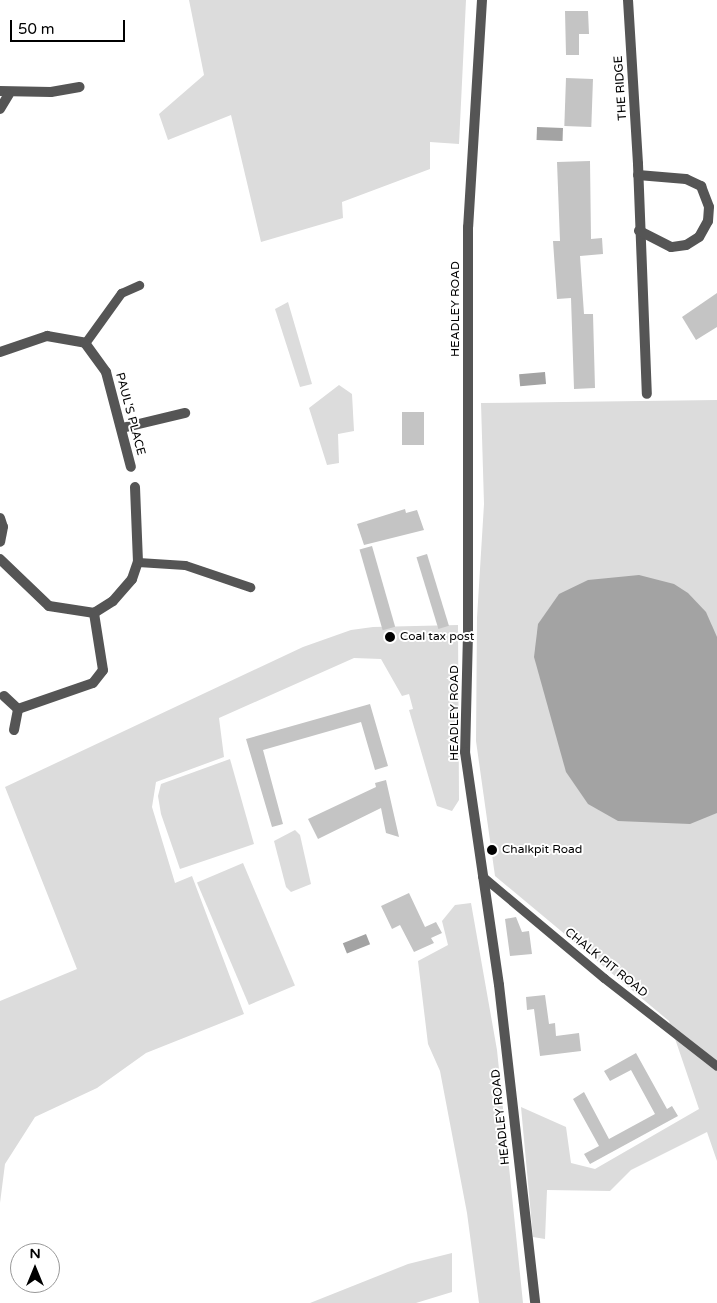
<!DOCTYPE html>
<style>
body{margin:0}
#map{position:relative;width:717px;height:1303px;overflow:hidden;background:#fff;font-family:"Varela Round",sans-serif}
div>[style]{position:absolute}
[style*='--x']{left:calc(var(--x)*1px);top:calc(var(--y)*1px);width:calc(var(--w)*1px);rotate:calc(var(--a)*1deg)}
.green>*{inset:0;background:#dcdcdc;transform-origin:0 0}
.water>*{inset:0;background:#a3a3a3;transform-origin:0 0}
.building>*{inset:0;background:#c4c4c4;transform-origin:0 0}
.lane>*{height:9px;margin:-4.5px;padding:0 4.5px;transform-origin:4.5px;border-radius:4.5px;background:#555}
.street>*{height:10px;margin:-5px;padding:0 5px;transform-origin:5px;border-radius:5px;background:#555}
.dots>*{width:14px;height:14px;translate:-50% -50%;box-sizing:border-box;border:2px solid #fff;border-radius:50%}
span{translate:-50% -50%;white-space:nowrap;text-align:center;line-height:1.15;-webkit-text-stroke:4px #fff;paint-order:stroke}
.street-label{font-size:12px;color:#000}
.poi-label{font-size:12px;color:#000}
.left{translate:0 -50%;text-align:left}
.north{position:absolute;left:10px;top:1243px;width:50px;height:50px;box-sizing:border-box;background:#fff;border:1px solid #999;border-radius:50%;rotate:0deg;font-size:14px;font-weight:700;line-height:20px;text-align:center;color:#000}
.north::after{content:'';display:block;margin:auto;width:18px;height:22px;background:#000;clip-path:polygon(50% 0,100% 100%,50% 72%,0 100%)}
.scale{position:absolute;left:10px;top:20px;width:115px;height:22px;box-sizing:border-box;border:2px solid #000;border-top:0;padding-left:6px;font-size:15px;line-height:18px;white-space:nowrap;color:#000;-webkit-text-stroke:4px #fff;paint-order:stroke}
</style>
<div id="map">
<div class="green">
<div style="clip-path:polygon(189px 0,466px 0,459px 144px,430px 142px,430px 169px,342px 202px,343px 218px,261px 242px,231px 115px,168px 140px,159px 114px,204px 75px)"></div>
<div style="clip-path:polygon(288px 302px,312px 384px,300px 387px,275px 309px)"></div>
<div style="clip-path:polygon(339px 385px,352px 394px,354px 431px,338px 434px,339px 463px,327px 465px,309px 408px)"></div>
<div style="clip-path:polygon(717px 400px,717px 1161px,707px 1132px,631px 1170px,610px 1191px,547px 1190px,545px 1239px,533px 1237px,521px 1107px,566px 1127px,571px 1163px,595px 1169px,699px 1109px,669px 1021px,495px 876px,476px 741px,477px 618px,484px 504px,481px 403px)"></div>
<div style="clip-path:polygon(458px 625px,459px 800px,452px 811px,437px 806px,409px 710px,413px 709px,409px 694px,402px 696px,381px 659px,354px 658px,219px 718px,224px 757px,156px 782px,152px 807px,175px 883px,192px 876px,244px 1014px,146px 1053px,97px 1088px,35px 1117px,5px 1164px,0 1203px,0 1001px,77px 969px,5px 787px,303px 647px,351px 630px,373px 627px)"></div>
<div style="clip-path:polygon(230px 759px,254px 844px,180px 869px,161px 814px,158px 796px,161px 784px)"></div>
<div style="clip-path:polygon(295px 830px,300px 835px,311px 884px,291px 892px,286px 887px,274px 841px)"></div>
<div style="left:243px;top:863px;width:133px;height:50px;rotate:67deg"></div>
<div style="clip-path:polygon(471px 903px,497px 1050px,523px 1303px,479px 1303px,467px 1213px,440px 1071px,428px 1044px,418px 961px,448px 945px,442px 921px,455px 905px)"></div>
<div style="clip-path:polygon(452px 1253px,452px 1292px,416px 1303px,310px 1303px,408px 1264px)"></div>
</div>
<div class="water">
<div style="left:537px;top:127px;width:26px;height:13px;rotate:2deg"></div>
<div style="left:545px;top:372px;width:12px;height:26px;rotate:85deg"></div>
<div style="clip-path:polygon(639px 575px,674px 584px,688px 593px,706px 612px,717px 637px,717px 813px,690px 824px,618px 821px,588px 804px,566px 772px,534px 657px,538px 624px,559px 594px,588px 580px)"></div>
<div style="left:366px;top:934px;width:11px;height:25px;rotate:68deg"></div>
</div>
<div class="building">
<div style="clip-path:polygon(565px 11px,588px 11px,589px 34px,579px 34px,579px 55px,566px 55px)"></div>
<div style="left:566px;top:78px;width:27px;height:48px;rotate:2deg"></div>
<div style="clip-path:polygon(590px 161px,591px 239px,602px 238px,603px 254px,580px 256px,584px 314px,593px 314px,595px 388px,574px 389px,571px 298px,557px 299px,553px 241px,560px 241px,557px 162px)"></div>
<div style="clip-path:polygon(717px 293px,717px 327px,696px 340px,682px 317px)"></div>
<div style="left:402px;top:412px;width:22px;height:33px"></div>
<div style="clip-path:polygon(405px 509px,406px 513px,417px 510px,424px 530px,364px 545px,357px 524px)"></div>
<div style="left:372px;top:546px;width:84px;height:13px;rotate:74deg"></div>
<div style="left:427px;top:554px;width:75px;height:11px;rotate:73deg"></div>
<div style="clip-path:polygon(370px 704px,388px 766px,375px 770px,361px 722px,263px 750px,283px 824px,272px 827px,246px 739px)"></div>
<div style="clip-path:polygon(386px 780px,399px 837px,386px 833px,381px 808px,318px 839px,308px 819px,376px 787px,375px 783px)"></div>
<div style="clip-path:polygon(409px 893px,425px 927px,436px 922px,442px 933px,431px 938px,434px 943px,414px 952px,400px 925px,392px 929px,381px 906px)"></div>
<div style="clip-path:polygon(516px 917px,522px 932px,529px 931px,532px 954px,510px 956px,505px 919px)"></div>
<div style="clip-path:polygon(545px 995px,549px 1024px,555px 1023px,556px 1036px,579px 1033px,581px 1051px,540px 1056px,534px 1009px,527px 1010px,526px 997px)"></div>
<div style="clip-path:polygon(636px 1053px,667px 1109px,672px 1106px,678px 1116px,590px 1164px,584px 1154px,599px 1146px,573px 1099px,584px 1092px,609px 1139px,655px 1114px,631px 1070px,610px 1081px,604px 1071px)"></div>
</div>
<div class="lane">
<div style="--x:85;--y:343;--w:62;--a:-54.2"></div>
<div style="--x:121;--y:293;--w:20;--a:-24"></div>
<div style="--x:138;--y:562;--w:47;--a:3.7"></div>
<div style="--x:185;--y:565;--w:69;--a:18.7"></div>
<div style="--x:482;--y:876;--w:159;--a:39.9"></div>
<div style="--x:604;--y:978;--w:143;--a:37.9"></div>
</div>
<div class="street">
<div style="--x:482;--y:0;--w:227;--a:93.5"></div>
<div style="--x:468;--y:227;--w:406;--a:90"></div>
<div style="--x:468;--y:633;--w:119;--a:91.4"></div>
<div style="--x:465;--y:752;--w:235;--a:81.7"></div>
<div style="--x:499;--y:985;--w:320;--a:83.5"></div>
<div style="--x:628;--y:0;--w:164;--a:86.5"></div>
<div style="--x:638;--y:164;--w:230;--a:87.8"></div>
<div style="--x:0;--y:91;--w:51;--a:1.1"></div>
<div style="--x:51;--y:92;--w:29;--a:-10"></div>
<div style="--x:0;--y:109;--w:17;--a:-59"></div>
<div style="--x:638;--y:175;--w:48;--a:4.8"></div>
<div style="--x:686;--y:179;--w:17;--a:25"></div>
<div style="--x:701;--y:186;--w:22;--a:69"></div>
<div style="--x:709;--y:207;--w:14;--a:94"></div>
<div style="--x:708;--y:221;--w:18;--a:119"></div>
<div style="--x:699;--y:237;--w:15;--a:148"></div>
<div style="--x:686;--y:245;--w:15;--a:172"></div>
<div style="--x:671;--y:247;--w:36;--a:-153"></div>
<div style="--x:0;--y:352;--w:50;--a:-18.8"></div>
<div style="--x:47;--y:336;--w:39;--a:10"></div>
<div style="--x:85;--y:343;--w:36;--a:54"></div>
<div style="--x:106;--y:372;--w:98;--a:75.3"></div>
<div style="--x:122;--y:428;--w:65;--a:-13.4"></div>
<div style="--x:0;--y:518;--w:9;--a:72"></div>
<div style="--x:3;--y:527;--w:15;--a:101"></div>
<div style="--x:0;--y:559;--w:68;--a:43.8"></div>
<div style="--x:49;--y:606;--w:46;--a:8.8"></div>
<div style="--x:94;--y:613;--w:22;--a:-32"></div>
<div style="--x:113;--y:601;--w:29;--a:-49"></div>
<div style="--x:132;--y:579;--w:18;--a:-71"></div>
<div style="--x:138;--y:562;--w:75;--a:-92.3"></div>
<div style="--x:4;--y:696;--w:19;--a:43"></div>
<div style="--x:18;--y:709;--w:79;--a:-19.1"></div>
<div style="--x:93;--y:683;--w:16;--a:-52"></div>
<div style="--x:103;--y:670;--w:58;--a:-99"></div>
<div style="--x:14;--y:730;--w:21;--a:-79"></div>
</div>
<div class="dots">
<div style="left:390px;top:637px;background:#000"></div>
<div style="left:492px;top:850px;background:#000"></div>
</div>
<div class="street-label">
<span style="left:621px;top:88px;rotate:-94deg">THE RIDGE</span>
<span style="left:456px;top:309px;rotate:-90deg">HEADLEY ROAD</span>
<span style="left:130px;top:414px;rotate:75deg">PAUL'S PLACE</span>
<span style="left:455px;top:713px;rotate:-90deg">HEADLEY ROAD</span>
<span style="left:606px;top:963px;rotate:39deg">CHALK PIT ROAD</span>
<span style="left:501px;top:1117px;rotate:-96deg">HEADLEY ROAD</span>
</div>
<div class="poi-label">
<span class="left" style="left:400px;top:637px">Coal tax post</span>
<span class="left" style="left:502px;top:850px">Chalkpit Road</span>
</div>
<div class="north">N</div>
<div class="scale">50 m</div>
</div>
